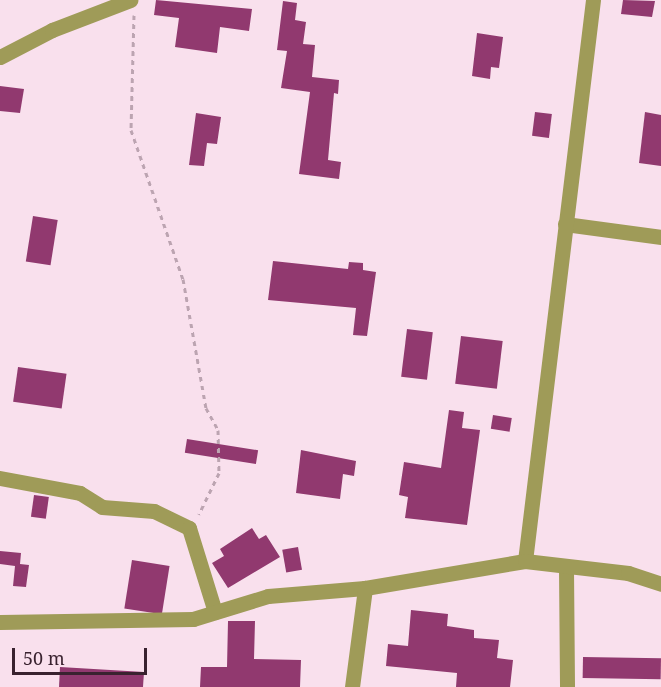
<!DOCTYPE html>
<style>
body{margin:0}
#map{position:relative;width:661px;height:687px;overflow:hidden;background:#f9e0ed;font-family:"Noto Serif",serif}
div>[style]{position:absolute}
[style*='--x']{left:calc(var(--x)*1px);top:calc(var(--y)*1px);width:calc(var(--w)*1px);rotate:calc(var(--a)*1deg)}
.building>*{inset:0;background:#91396f;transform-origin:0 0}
.path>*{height:3px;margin-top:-1.5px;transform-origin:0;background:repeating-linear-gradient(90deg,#bca4b1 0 4.5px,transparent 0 9px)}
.street>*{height:15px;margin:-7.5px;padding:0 7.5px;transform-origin:7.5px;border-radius:7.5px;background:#9f9b58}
span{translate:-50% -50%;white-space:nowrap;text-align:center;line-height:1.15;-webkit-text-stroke:6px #f9e0ed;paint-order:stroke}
.scale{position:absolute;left:12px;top:648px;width:135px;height:27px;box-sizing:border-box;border:3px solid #39222f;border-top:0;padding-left:8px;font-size:18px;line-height:21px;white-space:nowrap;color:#39222f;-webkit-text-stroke:4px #f9e0ed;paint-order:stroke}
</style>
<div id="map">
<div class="building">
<div style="clip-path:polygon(156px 0,252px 9px,249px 31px,220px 27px,217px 53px,175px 47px,179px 18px,154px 15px)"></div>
<div style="clip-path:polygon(623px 0,655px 1px,652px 17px,621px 14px)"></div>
<div style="clip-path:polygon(283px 1px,297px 3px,295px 20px,306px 22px,303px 44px,315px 45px,312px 77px,339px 80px,338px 94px,334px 93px,328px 160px,341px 162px,339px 179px,299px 174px,310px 92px,281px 88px,287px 51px,277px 50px)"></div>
<div style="clip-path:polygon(477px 33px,503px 37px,499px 68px,491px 67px,490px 79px,472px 76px)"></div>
<div style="clip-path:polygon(0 86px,24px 89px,20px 113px,0 111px)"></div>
<div style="left:535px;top:112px;width:17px;height:24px;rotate:7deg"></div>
<div style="clip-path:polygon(645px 112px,661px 115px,661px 166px,639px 163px)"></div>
<div style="clip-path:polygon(196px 113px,221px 117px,217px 144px,207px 143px,204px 166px,189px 165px)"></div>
<div style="left:33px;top:216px;width:25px;height:46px;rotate:9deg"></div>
<div style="clip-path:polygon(273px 261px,348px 269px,349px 262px,363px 263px,363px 270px,376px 272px,367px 336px,353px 335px,356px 308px,268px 300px)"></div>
<div style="left:407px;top:329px;width:26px;height:48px;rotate:7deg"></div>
<div style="left:461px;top:336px;width:42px;height:48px;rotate:7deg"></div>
<div style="left:18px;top:367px;width:49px;height:35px;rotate:8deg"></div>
<div style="clip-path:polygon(449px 410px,464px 412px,462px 428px,480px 430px,467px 525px,405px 518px,408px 497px,399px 495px,404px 462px,441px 468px)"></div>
<div style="left:493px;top:415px;width:19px;height:14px;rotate:9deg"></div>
<div style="left:187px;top:439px;width:72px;height:14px;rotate:9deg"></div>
<div style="clip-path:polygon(301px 450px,356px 461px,354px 476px,343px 474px,340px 499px,296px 493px)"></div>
<div style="left:34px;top:495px;width:15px;height:22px;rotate:8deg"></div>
<div style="clip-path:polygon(252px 528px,259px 539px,266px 535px,280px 557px,228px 588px,212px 563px,224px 556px,220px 549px)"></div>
<div style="left:298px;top:547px;width:23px;height:16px;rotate:80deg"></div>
<div style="clip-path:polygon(0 551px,21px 553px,20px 564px,29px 565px,26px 587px,13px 586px,15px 566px,0 564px)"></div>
<div style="left:132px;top:560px;width:38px;height:49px;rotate:9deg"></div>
<div style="clip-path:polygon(411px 610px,448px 614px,447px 626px,474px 630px,474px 638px,499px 640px,497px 658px,513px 660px,510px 687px,456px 687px,457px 673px,386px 666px,388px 644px,408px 646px)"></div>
<div style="clip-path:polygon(228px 621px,255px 621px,254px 659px,301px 660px,300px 687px,200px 687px,201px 667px,227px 667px)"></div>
<div style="left:583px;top:657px;width:78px;height:21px;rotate:1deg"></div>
<div style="clip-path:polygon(60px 667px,144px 672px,143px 687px,59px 687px)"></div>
</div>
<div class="path">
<div style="--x:134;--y:15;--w:115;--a:91.5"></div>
<div style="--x:131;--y:130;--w:158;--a:70.8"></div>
<div style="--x:183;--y:279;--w:131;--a:79.9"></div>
<div style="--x:206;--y:408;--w:25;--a:61"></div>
<div style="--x:218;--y:430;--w:43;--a:88.7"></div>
<div style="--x:219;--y:473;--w:46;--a:116"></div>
</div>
<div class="street">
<div style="--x:0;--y:57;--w:59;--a:-27.4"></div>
<div style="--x:52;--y:30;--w:84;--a:-21"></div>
<div style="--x:565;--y:224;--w:97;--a:7.7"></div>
<div style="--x:0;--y:478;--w:81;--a:10.6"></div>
<div style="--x:80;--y:493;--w:26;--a:32"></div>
<div style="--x:102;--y:507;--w:52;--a:4.4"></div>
<div style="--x:154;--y:511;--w:39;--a:26"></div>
<div style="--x:189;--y:528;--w:88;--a:72.8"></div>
<div style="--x:525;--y:561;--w:565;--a:-83.09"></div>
<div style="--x:566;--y:569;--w:118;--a:89.5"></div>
<div style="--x:0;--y:622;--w:193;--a:-0.9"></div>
<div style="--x:193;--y:619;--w:78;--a:-17"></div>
<div style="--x:268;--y:596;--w:97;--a:-4.7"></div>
<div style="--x:365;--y:588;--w:162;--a:-9.6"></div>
<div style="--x:525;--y:561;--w:104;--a:6.6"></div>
<div style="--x:628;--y:573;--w:35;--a:18"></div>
<div style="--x:352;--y:687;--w:100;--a:-82.5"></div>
</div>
<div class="scale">50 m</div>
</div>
